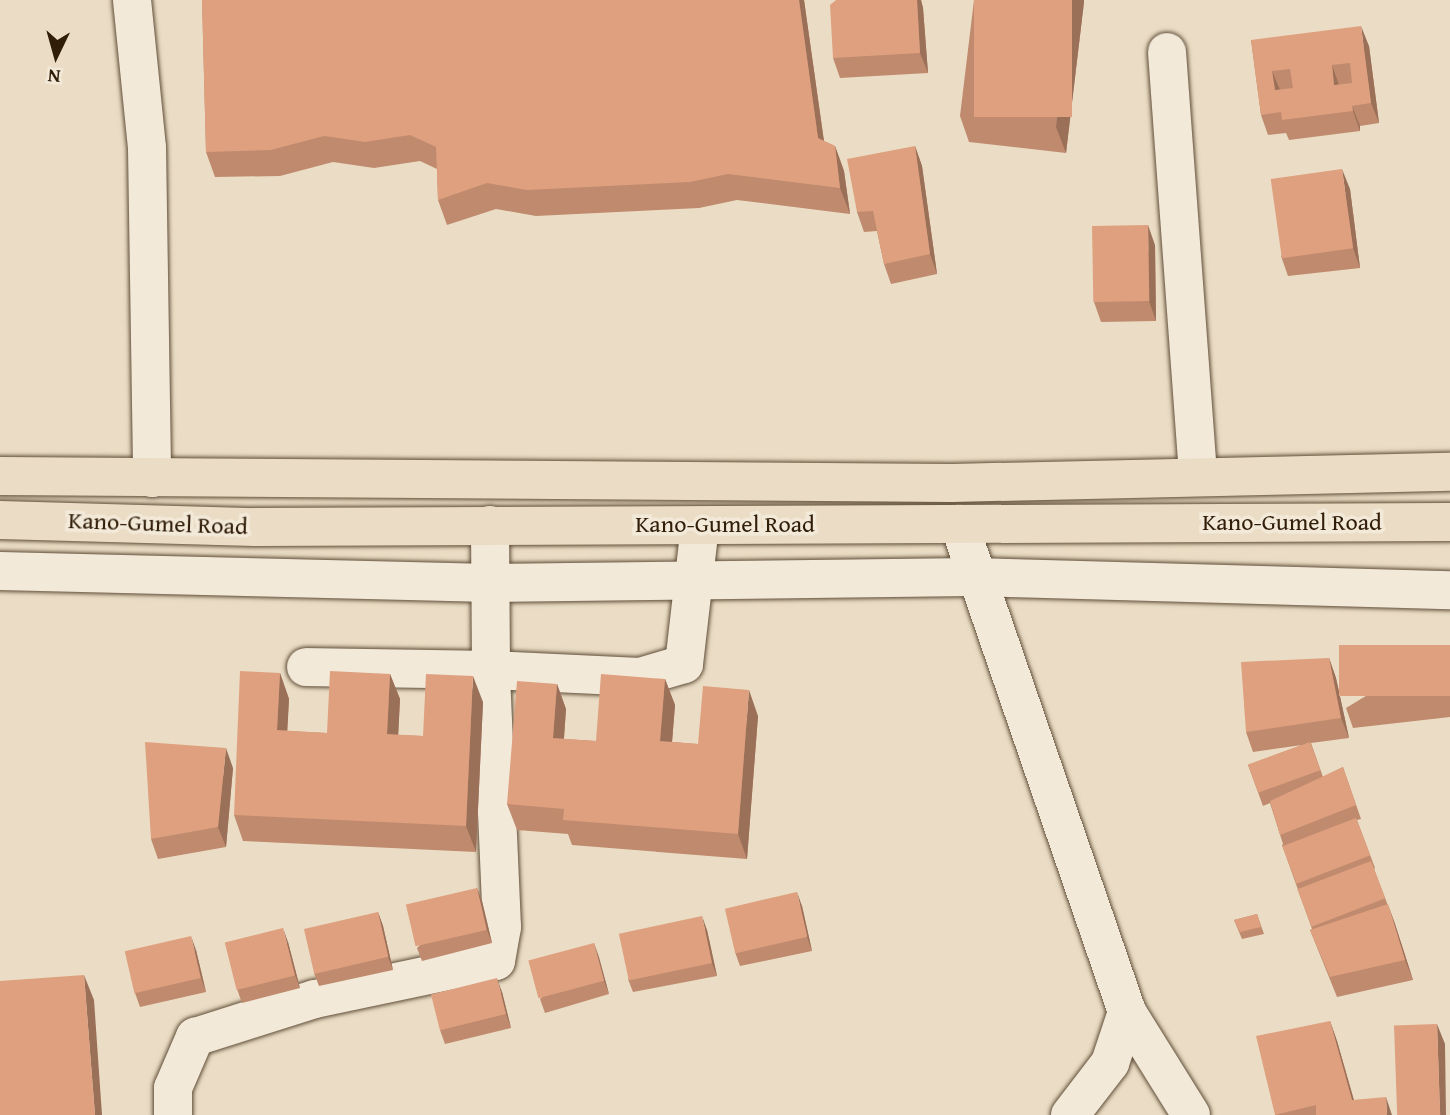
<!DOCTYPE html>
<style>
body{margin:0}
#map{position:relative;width:1450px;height:1115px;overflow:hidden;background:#ebddc5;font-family:"Gentium Book Plus",serif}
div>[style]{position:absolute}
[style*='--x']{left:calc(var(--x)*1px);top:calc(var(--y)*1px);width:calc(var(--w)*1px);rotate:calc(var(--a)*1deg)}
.roads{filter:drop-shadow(0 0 2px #604e38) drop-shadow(0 0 2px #604e38)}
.minor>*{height:38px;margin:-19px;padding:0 19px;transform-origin:19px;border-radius:19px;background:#f2e9d9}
.major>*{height:38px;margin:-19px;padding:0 19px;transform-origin:19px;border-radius:19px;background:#ebddc5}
.wall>*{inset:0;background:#bf8a6d}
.shaded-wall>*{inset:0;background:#9b7059}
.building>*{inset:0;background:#dea07f;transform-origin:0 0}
span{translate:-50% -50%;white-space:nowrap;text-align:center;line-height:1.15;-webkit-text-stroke:7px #f2e9d9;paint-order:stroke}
.street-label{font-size:24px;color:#311e09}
.north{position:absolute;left:21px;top:21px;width:70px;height:70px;-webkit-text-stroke:5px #f2e9d9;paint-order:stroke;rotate:185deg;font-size:19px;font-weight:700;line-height:28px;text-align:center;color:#311e09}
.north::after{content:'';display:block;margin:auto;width:24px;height:32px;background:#311e09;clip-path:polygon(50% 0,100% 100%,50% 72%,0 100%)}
</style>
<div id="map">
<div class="roads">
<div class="minor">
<div style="--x:132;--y:0;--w:149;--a:84.2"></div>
<div style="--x:147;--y:148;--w:330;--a:89.1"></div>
<div style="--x:1167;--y:52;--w:424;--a:85.8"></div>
<div style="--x:959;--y:524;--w:516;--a:71"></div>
<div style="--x:1127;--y:1012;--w:121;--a:58.1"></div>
<div style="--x:490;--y:525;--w:145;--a:89.6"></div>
<div style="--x:491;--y:670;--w:149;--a:2.7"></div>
<div style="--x:640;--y:677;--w:46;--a:-16.5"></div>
<div style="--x:684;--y:664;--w:139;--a:-83.4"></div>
<div style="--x:0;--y:571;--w:490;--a:1.4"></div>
<div style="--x:490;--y:583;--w:482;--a:-0.7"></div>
<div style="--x:972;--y:577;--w:478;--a:1.6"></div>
<div style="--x:173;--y:1115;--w:27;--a:-90"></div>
<div style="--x:173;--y:1088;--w:56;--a:-66.7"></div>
<div style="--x:195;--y:1037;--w:126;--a:-17.6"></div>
<div style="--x:315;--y:999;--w:185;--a:-11.9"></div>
<div style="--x:496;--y:961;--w:35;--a:-80"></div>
<div style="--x:502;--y:927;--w:257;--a:-92.5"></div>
<div style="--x:491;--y:670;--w:185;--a:-179.1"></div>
<div style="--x:1070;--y:1115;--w:66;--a:-52.4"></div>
<div style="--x:1110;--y:1063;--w:54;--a:-71.6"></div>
</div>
<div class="major">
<div style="--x:0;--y:476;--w:952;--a:0.42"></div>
<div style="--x:952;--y:483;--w:498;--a:-1.3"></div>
<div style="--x:0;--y:520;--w:255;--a:1.6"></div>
<div style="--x:255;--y:527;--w:1195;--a:-0.24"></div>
</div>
</div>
<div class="wall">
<div style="clip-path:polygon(202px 0,804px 0,824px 141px,835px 146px,844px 171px,850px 214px,737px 200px,699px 208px,536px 216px,496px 209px,447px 225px,438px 200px,437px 169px,420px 161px,374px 168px,333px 162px,280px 176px,215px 177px,206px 152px)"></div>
<div style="clip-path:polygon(836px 0,921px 0,923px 8px,928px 73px,840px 78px,833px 58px)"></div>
<div style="clip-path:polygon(974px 0,1084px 0,1084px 2px,1066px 153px,969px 142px,960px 116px)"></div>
<div style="clip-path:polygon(1251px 40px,1369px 46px,1379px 123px,1360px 126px,1360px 131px,1289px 140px,1286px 133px,1268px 135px,1261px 115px)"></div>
<div style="clip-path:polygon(915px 146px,922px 166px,937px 274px,891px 284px,884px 264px,877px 231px,864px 232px,857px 212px)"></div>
<div style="clip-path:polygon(1350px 189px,1360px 268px,1288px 276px,1281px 256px)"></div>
<div style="clip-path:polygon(1155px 245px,1156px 321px,1101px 322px,1094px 302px)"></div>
<div style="clip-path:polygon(1450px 645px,1450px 717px,1353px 728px,1346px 708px)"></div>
<div style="clip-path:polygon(1329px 658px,1336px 678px,1349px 738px,1311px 743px,1323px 777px,1343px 767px,1361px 819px,1357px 820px,1375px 868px,1374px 869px,1395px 924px,1413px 980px,1337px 997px,1310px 930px,1312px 929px,1282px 845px,1283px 844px,1270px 803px,1263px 806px,1248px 765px,1302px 745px,1253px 752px,1246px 732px)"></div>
<div style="clip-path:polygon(280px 673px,289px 699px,287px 731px,327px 733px,390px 674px,400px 699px,398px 735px,423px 736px,483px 702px,476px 852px,243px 841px,234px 815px)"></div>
<div style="clip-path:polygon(665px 679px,675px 705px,672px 742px,698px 744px,758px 716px,747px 859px,572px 845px,568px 834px,517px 830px,507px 804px,557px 684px,566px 709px,564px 739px,596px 741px)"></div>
<div style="clip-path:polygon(233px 768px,226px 847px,158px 859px,151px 839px)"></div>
<div style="clip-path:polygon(477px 888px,482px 901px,492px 943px,422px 961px,417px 948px)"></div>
<div style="clip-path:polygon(802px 906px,812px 951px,740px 966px,735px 952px)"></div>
<div style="clip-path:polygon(378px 912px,383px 926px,393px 970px,319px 986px,314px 973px)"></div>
<div style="clip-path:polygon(1257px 914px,1264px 934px,1242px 939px,1234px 920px)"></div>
<div style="clip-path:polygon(707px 930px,717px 976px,633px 992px,628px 979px)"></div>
<div style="clip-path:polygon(288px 942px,300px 988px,242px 1003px,237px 989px)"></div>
<div style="clip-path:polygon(594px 943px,609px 994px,545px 1013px,540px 999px)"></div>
<div style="clip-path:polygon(196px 950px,206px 992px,140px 1007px,135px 993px)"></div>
<div style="clip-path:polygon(502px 992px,511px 1028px,445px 1044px,440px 1030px)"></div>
<div style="clip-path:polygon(1330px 1021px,1337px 1041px,1354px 1100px,1392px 1115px,1275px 1115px)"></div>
</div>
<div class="shaded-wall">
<div style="clip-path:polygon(799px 0,804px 0,827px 163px,818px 138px)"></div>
<div style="clip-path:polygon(917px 0,921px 0,923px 8px,928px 73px,920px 53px)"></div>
<div style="clip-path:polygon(1072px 0,1084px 0,1084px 2px,1066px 153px,1056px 127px)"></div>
<div style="clip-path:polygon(1361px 26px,1369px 46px,1379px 123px,1371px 103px)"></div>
<div style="clip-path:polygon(1332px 65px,1339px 85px,1334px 85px)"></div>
<div style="clip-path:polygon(1272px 71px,1280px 90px,1275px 90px)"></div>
<div style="clip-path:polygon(1352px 106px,1360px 126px,1360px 131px,1353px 111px)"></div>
<div style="clip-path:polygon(835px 146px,844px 171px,850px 214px,840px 188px)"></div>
<div style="clip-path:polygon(915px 146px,922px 166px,937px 274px,930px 254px)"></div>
<div style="clip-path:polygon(1342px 169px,1350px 189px,1360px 268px,1353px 248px)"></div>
<div style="clip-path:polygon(1148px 225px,1155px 245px,1156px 321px,1149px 301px)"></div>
<div style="clip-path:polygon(1329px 658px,1336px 678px,1349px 738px,1341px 718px)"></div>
<div style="clip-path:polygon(280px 673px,289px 699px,286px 756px,277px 730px)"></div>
<div style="clip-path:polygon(390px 674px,400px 699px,397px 760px,387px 734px)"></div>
<div style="clip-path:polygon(473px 676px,483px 702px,476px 852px,466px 826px)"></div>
<div style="clip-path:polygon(665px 679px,675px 705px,670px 767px,660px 741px)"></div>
<div style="clip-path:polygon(557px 684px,566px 709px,562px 764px,553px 738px)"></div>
<div style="clip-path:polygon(749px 690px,758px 716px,747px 859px,738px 834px)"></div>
<div style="clip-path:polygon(226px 748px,233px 768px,226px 847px,218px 827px)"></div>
<div style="clip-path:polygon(477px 888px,482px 901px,492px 943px,487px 930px)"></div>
<div style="clip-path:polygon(797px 892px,802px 906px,812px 951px,807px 937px)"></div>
<div style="clip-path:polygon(1388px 904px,1395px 924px,1413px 980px,1405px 960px)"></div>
<div style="clip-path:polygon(378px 912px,383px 926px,393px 970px,388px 957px)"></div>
<div style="clip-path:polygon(702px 916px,707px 930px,717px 976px,712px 963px)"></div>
<div style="clip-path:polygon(283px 928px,288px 942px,300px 988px,295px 975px)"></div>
<div style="clip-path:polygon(191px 936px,196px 950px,206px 992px,201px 978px)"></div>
<div style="clip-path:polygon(594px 943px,599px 957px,609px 994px,604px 981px)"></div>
<div style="clip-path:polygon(84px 975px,94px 1000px,102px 1115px,95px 1115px)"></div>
<div style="clip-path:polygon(497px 978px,502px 992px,511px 1028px,506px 1014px)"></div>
<div style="clip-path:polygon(1330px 1021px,1337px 1041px,1358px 1115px,1352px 1100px)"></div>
<div style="clip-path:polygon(1437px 1024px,1445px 1044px,1446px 1115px,1440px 1115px)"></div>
<div style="clip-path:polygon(1386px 1097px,1392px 1115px,1387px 1115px)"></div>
</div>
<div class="building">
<div style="clip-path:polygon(202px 0,799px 0,818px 138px,835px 146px,840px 188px,728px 174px,690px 182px,527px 190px,487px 183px,438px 200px,436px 147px,410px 135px,365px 142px,324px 136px,271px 150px,206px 152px)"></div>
<div style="clip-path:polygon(836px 0,917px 0,920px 53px,833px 58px,830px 5px)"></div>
<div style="left:974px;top:0;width:98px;height:117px"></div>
<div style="clip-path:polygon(evenodd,1361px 26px,1371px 103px,1352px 106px,1353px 111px,1282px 120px,1281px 112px,1261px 115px,1251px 40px,1361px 26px,1350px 63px,1352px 83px,1334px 85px,1332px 65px,1350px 63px,1361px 26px,1290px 69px,1293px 88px,1275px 90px,1272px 71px,1290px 69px)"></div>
<div style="clip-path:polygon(915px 146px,930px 254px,884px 264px,873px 211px,857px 212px,847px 159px)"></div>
<div style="left:1342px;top:169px;width:80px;height:72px;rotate:82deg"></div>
<div style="left:1148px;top:225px;width:76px;height:56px;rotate:89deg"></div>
<div style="left:1450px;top:645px;width:51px;height:111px;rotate:90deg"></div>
<div style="clip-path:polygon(1329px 658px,1341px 718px,1246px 732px,1241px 662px)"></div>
<div style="clip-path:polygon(240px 671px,280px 673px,277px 730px,327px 733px,330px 671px,390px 674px,387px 734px,423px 736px,426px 674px,473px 676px,466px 826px,234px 815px)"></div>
<div style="clip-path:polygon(601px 674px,665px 679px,660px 741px,698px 744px,703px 686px,749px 690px,738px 834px,563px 820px,564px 809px,507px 804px,517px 681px,557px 684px,553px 738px,596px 741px)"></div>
<div style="clip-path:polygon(145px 742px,226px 748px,218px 827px,151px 839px)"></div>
<div style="left:1310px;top:742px;width:30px;height:66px;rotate:70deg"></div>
<div style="clip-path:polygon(1343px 767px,1356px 805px,1280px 835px,1270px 801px)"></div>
<div style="left:1356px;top:818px;width:40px;height:79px;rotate:69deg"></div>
<div style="left:1371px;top:861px;width:40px;height:79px;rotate:69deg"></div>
<div style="left:477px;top:888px;width:43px;height:73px;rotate:77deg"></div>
<div style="left:797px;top:892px;width:46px;height:74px;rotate:77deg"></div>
<div style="clip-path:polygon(1388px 904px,1405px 960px,1330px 977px,1310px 930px)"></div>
<div style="left:378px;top:912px;width:46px;height:76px;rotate:77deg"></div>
<div style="clip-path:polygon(1257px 914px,1261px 927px,1240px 932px,1234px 920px)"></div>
<div style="left:702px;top:916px;width:48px;height:85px;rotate:78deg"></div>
<div style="left:283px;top:928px;width:49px;height:60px;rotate:76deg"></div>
<div style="left:191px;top:936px;width:43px;height:68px;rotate:77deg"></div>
<div style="left:594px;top:943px;width:39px;height:68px;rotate:75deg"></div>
<div style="clip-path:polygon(84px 975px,95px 1115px,0 1115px,0 981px)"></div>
<div style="left:497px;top:978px;width:37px;height:68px;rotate:76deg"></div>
<div style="clip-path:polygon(1330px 1021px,1352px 1100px,1386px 1097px,1387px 1115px,1316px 1115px,1316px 1105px,1275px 1115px,1256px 1036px)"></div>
<div style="left:1437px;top:1024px;width:91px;height:43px;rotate:88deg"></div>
</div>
<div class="street-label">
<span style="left:1292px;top:522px">Kano-Gumel Road</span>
<span style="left:158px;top:523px;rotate:2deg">Kano-Gumel Road</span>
<span style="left:725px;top:524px">Kano-Gumel Road</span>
</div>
<div class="north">N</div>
</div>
